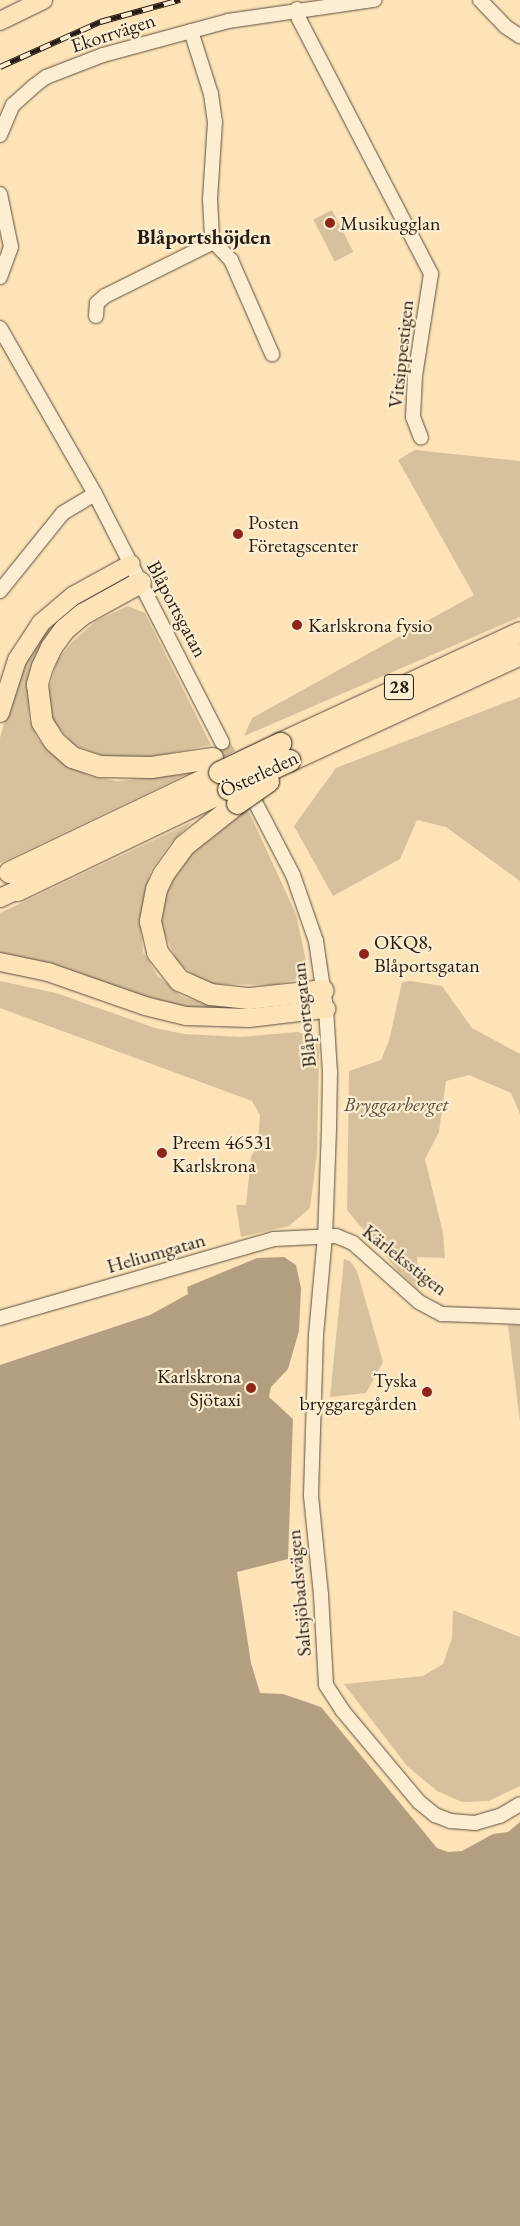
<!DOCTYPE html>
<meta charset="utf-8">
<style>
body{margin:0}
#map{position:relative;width:520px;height:2226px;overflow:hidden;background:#fce3b8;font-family:"EB Garamond",serif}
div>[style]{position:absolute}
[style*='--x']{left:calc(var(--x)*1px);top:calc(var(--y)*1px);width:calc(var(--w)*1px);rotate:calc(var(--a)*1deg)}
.green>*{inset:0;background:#d7c19c;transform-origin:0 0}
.water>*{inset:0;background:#b39f80}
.minor-tunnel>*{height:14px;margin-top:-7px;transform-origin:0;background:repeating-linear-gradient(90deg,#d1bb97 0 14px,transparent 0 21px)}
.roads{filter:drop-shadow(0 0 1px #5b4e3c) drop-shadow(0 0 1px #5b4e3c)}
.minor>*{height:14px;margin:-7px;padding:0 7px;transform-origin:7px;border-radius:7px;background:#fdedd1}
.major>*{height:18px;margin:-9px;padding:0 9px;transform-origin:9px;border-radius:9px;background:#fce3b8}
.highway>*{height:21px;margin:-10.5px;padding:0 10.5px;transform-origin:10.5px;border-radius:10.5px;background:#fce3b8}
.rail>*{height:5.5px;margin-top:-2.75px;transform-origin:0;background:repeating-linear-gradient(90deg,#fdedd1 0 11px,#251c12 0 22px);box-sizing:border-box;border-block:1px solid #251c12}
.bridges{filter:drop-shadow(0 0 1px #251c12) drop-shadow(0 0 1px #251c12)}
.highway-bridge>*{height:21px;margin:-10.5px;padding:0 10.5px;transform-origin:10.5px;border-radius:10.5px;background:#fce3b8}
.dots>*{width:14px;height:14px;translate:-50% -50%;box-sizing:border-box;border:2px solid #fdedd1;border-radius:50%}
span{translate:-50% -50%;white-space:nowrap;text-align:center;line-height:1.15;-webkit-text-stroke:4.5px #fdedd1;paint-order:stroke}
.shield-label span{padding:1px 4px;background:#fdedd1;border:1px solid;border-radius:4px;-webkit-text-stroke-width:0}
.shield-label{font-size:19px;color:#251c12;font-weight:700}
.street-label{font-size:20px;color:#251c12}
.poi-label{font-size:20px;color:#251c12}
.left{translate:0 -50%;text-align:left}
.right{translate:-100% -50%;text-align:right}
.park-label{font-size:20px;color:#5a4e3b;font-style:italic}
.neighbourhood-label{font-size:21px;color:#251c12;font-weight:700}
</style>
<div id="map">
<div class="green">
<div style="left:332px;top:210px;width:47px;height:21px;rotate:63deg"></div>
<div style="clip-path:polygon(415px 450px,520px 461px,520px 617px,244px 736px,252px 718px,474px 595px,398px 460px)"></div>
<div style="clip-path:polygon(113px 583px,116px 587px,28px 682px,29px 720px,38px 739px,53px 755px,89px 776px,117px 781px,187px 774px,0 863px,0 738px,12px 692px,34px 641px,67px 608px)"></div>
<div style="clip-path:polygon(128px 606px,145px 613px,211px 745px,150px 757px,106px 757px,74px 745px,52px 720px,47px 697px,57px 661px,72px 642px,96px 621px)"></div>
<div style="clip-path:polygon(520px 697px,520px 881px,446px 827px,417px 820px,400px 859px,333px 896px,294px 826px,336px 768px)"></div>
<div style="clip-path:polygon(248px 810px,296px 914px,307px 966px,295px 980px,274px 985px,213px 984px,192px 974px,177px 961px,161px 926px,163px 903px,171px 881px,187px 857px,206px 838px)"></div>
<div style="clip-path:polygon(192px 822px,169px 845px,151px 870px,144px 898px,141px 929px,143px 952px,157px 975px,181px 996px,202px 1003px,255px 1010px,186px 1009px,123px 991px,68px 969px,0 954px,0 913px)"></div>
<div style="clip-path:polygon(0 981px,56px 993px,155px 1028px,184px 1034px,241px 1037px,298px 1032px,310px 1036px,318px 1043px,319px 1055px,317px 1153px,310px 1208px,289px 1226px,241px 1237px,236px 1205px,246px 1205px,251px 1157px,258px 1144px,260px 1115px,252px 1101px,0 1008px)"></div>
<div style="clip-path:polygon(411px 981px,442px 986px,472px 1028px,520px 1054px,520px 1114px,511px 1093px,469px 1075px,446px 1081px,439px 1132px,425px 1159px,443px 1233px,445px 1258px,417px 1257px,419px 1290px,398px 1271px,347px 1210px,349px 1071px,381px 1060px,389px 1041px,402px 982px)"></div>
<div style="clip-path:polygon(344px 1259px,350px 1261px,357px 1271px,383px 1362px,366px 1393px,330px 1397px)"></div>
<div style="clip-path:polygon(508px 1325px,520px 1325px,520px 1422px)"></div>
<div style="clip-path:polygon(453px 1610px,520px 1637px,520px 1786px,489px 1801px,462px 1802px,437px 1791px,407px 1766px,344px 1684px,423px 1676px,443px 1664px,452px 1638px)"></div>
</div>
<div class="water">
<div style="clip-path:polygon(284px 1257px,296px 1265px,301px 1288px,299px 1331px,288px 1369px,271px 1387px,269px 1397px,293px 1419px,288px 1559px,237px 1572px,251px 1663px,260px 1693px,283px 1694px,321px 1707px,437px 1848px,448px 1852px,462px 1851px,493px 1834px,508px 1832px,520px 1822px,520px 2226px,0 2226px,0 1365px,150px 1315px,188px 1294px,187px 1287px,257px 1258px)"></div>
</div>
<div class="minor-tunnel">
<div style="--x:222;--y:742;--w:32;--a:60"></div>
</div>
<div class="roads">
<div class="minor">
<div style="--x:480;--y:0;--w:37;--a:46"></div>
<div style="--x:506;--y:27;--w:17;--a:33"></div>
<div style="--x:297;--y:9;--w:10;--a:79"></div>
<div style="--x:299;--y:19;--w:287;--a:62.6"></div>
<div style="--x:431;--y:274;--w:103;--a:98.9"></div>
<div style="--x:415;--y:376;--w:41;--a:92.8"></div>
<div style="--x:413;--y:417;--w:22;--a:69"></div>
<div style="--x:191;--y:31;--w:66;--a:72.4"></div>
<div style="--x:211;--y:94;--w:28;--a:82"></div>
<div style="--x:215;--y:122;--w:77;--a:93.7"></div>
<div style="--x:210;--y:199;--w:37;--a:87"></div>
<div style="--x:212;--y:236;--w:6;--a:72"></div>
<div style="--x:214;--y:242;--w:25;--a:47"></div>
<div style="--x:231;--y:260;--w:103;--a:66.4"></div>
<div style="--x:0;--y:135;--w:33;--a:-67"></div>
<div style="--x:13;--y:105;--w:28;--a:-42"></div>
<div style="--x:34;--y:86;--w:15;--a:-37"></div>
<div style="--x:46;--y:77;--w:61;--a:-21.1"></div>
<div style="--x:103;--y:55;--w:130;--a:-15.2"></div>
<div style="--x:228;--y:21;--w:148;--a:-8.2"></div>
<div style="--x:0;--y:194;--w:54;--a:78.3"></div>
<div style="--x:11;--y:247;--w:32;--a:110"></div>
<div style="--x:96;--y:316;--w:13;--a:-86"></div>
<div style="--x:97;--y:303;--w:11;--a:-41"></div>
<div style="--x:105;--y:296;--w:122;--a:-26.4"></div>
<div style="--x:0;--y:328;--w:191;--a:60.2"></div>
<div style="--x:95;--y:494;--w:279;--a:62.9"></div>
<div style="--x:0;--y:591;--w:100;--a:-51.1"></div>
<div style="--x:63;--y:513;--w:37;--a:-31"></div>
<div style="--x:255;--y:802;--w:82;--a:62.5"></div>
<div style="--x:293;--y:875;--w:70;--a:70.8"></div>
<div style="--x:316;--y:941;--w:69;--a:81.6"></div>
<div style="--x:326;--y:1009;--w:63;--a:86.4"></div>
<div style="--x:330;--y:1072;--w:57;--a:91"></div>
<div style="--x:329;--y:1129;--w:107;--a:92.1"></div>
<div style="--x:325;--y:1236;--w:99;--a:95.2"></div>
<div style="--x:316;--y:1335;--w:161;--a:91.8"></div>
<div style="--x:311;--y:1496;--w:100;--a:84.2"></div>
<div style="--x:321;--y:1595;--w:90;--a:86.8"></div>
<div style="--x:326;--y:1685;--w:30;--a:57"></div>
<div style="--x:342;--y:1710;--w:120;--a:50.1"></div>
<div style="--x:419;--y:1802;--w:21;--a:39"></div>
<div style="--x:435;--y:1815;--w:17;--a:21"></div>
<div style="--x:451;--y:1821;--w:24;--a:5"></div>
<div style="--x:475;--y:1823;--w:26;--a:-16"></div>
<div style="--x:500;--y:1816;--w:23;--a:-31"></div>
<div style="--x:0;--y:1318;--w:285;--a:-16.1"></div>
<div style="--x:274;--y:1239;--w:62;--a:-2.8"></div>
<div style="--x:336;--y:1236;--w:18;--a:22"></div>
<div style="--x:353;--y:1243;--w:89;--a:41.8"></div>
<div style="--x:419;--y:1302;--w:26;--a:28"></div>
<div style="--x:442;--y:1314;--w:78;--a:2.2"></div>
</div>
<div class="major">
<div style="--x:0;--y:21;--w:48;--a:-26"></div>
<div style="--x:0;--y:713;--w:56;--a:-72.2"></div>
<div style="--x:17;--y:660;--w:44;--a:-57"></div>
<div style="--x:41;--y:623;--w:42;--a:-40.2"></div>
<div style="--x:73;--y:596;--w:66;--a:-28.9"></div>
<div style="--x:0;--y:898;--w:19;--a:-25"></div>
<div style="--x:0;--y:962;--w:49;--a:11.8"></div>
<div style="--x:48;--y:972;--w:103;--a:19.3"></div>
<div style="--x:145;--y:1006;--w:42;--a:13.7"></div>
<div style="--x:186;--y:1016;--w:63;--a:1.8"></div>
<div style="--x:249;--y:1018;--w:78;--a:-6.7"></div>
</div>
<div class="highway">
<div style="--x:140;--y:582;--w:66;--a:151.1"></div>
<div style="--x:82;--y:614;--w:23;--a:140"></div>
<div style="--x:64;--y:629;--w:22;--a:126"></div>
<div style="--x:51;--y:647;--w:21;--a:115"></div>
<div style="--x:42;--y:666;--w:19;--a:106"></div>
<div style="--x:37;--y:684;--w:38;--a:83"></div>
<div style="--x:42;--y:722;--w:22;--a:58"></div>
<div style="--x:54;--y:741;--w:24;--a:42"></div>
<div style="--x:72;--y:757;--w:28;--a:18"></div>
<div style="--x:99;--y:766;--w:52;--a:1.1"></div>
<div style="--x:151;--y:767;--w:62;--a:-8.4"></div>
<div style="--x:280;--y:743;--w:264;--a:-24.8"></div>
<div style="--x:290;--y:760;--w:253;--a:-24.7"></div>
<div style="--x:237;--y:803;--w:68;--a:141.6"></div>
<div style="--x:184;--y:845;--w:36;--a:126"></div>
<div style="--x:163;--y:874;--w:17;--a:115"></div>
<div style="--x:156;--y:889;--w:33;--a:101"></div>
<div style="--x:150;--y:921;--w:32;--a:77"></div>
<div style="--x:157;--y:952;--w:36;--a:52"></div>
<div style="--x:179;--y:980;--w:34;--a:24"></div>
<div style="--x:210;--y:994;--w:39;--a:6"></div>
<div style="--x:249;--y:998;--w:74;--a:-6.2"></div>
<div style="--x:9;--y:872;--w:233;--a:-25.5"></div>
<div style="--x:17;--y:890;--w:234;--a:-25.6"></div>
</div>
</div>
<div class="rail">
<div style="--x:0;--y:67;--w:110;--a:-24.2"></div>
<div style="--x:100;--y:22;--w:83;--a:-15.4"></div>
</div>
<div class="bridges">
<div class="highway-bridge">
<div style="--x:219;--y:772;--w:68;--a:-25.4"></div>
<div style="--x:228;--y:789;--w:68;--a:-25.1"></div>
<div style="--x:237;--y:803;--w:38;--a:-35"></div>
</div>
</div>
<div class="dots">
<div style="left:330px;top:223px;background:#8f2418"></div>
<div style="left:238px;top:534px;background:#8f2418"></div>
<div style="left:297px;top:625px;background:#8f2418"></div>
<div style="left:364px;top:954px;background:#8f2418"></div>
<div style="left:162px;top:1153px;background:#8f2418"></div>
<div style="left:251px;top:1388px;background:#8f2418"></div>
<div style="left:427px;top:1392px;background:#8f2418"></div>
</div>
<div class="shield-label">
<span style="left:399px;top:687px">28</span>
</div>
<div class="street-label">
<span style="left:113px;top:33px;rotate:-18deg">Ekorrvägen</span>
<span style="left:401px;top:354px;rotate:-84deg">Vitsippestigen</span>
<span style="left:177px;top:609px;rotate:62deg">Blåportsgatan</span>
<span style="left:259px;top:774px;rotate:-25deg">Österleden</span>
<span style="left:304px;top:1015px;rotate:-96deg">Blåportsgatan</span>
<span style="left:156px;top:1253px;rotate:-16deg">Heliumgatan</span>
<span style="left:405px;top:1260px;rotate:38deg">Kärleksstigen</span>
<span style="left:299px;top:1593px;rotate:-95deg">Saltsjöbadsvägen</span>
</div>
<div class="poi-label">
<span class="left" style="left:340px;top:223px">Musikugglan</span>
<span class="left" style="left:248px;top:534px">Posten<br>Företagscenter</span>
<span class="left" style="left:308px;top:625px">Karlskrona fysio</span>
<span class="left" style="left:374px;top:954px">OKQ8,<br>Blåportsgatan</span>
<span class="left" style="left:172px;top:1154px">Preem 46531<br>Karlskrona</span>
<span class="right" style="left:241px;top:1388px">Karlskrona<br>Sjötaxi</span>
<span class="right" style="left:417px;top:1392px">Tyska<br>bryggaregården</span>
</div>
<div class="park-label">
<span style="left:396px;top:1104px">Bryggarberget</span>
</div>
<div class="neighbourhood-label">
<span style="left:204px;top:237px">Blåportshöjden</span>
</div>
</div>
